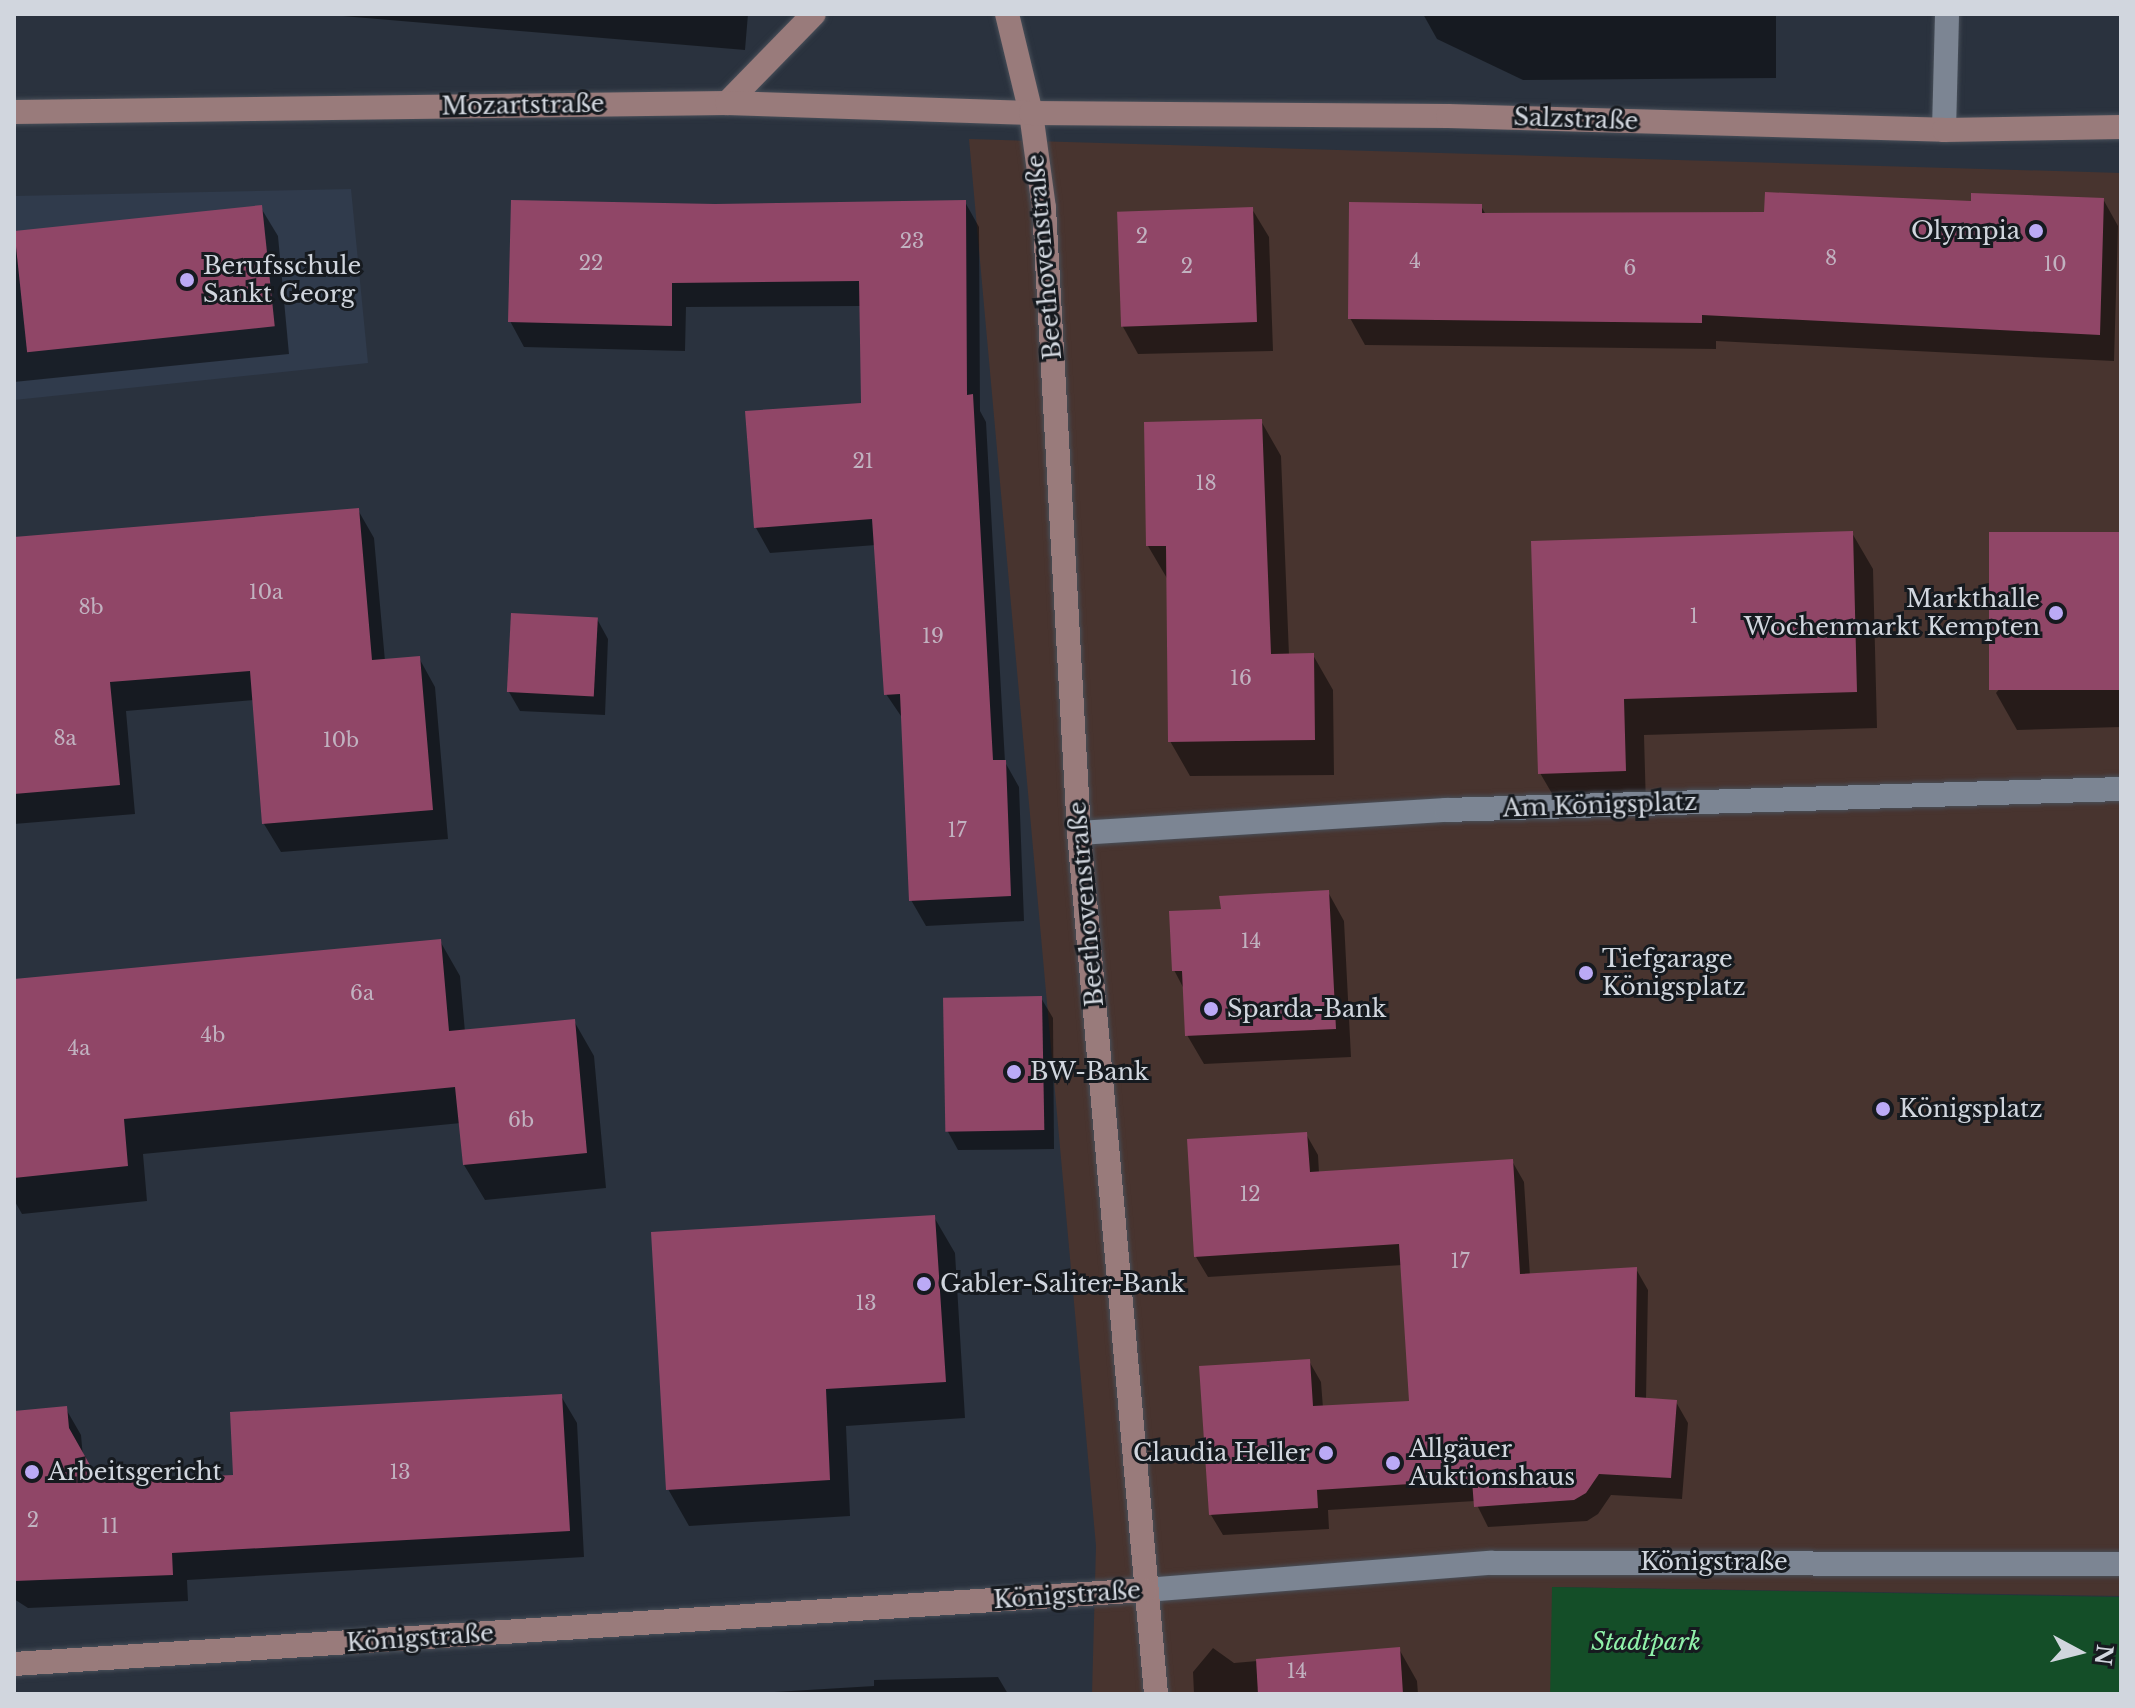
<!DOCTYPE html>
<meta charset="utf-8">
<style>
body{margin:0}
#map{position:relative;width:2135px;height:1708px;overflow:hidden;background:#2a323e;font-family:"Libre Baskerville",serif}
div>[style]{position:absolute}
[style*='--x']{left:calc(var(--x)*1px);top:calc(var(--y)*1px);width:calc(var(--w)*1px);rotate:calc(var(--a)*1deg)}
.commercial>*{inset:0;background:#48342f}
.built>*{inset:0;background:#303b4c}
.green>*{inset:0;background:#144e28;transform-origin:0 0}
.shadow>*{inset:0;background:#0007}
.building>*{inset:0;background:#904667;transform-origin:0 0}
.roads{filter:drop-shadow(0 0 2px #484f59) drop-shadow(0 0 2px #484f59)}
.street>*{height:24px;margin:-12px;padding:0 12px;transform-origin:12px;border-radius:12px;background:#7c8593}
.secondary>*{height:24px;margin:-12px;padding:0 12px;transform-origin:12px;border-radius:12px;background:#997b7b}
.dots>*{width:22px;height:22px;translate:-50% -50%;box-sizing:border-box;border:4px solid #161a1f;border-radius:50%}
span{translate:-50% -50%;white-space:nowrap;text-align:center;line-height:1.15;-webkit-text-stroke:6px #161a1f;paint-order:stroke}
.number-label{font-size:20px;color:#c1b2c0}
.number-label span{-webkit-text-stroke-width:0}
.street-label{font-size:24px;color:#d1d6de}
.poi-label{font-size:24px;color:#d1d6de}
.right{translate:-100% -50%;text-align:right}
.left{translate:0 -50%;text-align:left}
.park-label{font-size:24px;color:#90f2aa;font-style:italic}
.frame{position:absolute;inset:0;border:16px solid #d1d6de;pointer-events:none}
.north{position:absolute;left:2039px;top:1612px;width:80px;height:80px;-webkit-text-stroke:6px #161a1f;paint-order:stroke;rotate:97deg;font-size:22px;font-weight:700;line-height:32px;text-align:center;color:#d1d6de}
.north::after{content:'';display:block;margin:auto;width:28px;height:36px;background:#d1d6de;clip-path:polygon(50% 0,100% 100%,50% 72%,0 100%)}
</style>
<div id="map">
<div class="commercial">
<div style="clip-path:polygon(969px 139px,2121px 173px,2121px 1596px,1552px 1587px,1557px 1694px,1092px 1694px,1096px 1546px)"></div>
</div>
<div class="built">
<div style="clip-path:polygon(351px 189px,368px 363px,14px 400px,14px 196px)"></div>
</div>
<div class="green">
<div style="left:1552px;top:1587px;width:569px;height:107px;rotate:1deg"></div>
</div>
<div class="shadow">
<div style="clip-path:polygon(319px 14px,748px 14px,745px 50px)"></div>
<div style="clip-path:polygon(1423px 14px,1776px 14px,1776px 78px,1523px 80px,1437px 39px)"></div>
<div style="clip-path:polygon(2103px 199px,2118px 226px,2114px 361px,1716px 341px,1716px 349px,1365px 345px,1350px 318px,1481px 206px,1486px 215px,1766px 214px)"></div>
<div style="clip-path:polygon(965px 202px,979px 227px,980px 411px,986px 422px,1005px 762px,1019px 787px,1024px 921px,926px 926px,911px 900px,903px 719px,886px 694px,876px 545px,770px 553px,756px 528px,863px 405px,861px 306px,686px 307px,685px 351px,524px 347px,510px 321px,715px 206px)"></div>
<div style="clip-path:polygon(261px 208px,278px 236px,289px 354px,14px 382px,14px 233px)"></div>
<div style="clip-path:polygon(1252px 209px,1269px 237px,1273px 351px,1138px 354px,1122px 325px)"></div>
<div style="clip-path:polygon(1261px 421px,1281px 456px,1289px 655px,1313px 655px,1333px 690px,1334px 775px,1190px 776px,1170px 741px,1168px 580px,1148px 546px)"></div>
<div style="clip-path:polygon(358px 510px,374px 538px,385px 661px,419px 658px,435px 687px,448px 839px,281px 852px,264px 824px,254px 700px,126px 711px,135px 814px,14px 824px,14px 539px)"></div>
<div style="clip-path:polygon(1852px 533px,1873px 569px,1877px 728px,1644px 735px,1646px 807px,1561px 809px,1540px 773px,1533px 542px)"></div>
<div style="clip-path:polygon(2121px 534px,2121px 727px,2017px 730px,1996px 693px)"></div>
<div style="clip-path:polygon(597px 619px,608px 639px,605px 715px,520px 711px,509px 692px)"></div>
<div style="clip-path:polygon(1328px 892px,1344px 921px,1351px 1057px,1204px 1064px,1187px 1035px,1185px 991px,1174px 970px,1223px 910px)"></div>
<div style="clip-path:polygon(440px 941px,460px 976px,465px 1032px,574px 1021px,594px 1056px,606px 1188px,485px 1200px,464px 1165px,461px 1123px,143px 1154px,147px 1201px,22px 1214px,14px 1200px,14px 981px)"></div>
<div style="clip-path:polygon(1041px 998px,1053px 1018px,1054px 1149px,958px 1150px,947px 1130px)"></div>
<div style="clip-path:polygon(1306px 1134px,1318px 1155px,1319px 1173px,1512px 1161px,1524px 1182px,1530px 1276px,1636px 1269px,1648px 1290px,1646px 1400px,1676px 1402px,1688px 1423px,1682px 1499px,1611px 1495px,1598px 1514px,1587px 1521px,1488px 1527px,1475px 1501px,1328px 1510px,1329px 1529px,1223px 1535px,1211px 1515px,1309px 1361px,1321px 1382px,1323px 1408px,1411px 1402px,1403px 1265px,1208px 1277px,1196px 1257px)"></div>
<div style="clip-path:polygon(934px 1217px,955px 1253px,965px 1418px,846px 1426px,850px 1516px,689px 1526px,668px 1489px)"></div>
<div style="clip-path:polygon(561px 1396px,577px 1423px,584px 1557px,187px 1580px,188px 1601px,28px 1608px,14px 1599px,14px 1413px,66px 1409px,81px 1435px,83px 1457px,98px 1483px,235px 1477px)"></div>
<div style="clip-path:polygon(1213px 1648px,1234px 1663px,1399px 1649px,1417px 1681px,1418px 1694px,1194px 1694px,1193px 1672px)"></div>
<div style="clip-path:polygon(998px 1677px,1008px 1694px,741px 1694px,874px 1686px,874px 1680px)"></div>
</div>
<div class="building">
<div style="clip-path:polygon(1765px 192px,1971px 201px,1971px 193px,2104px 198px,2100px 335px,1702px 315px,1702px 323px,1348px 319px,1349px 202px,1482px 204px,1482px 213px,1764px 212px)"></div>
<div style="clip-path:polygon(511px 200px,715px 204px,966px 200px,967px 395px,973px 394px,993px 760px,1006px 760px,1011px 896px,909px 901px,900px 694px,884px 695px,872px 519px,754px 528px,745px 411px,861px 403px,859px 281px,672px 283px,672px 326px,508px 322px)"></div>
<div style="left:262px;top:205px;width:122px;height:249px;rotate:84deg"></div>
<div style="left:1253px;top:207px;width:115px;height:136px;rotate:88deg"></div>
<div style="clip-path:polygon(1262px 419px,1271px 654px,1314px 653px,1315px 740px,1168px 742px,1166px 546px,1146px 546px,1144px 422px)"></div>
<div style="clip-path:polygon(359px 508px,372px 660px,420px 656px,433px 810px,262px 824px,250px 671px,110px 682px,120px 785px,14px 794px,14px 537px)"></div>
<div style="clip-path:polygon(1853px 531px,1857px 692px,1624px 699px,1626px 771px,1538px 774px,1531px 541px)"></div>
<div style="left:2121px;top:532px;width:158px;height:132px;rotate:90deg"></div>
<div style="left:511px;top:613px;width:87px;height:79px;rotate:3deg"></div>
<div style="clip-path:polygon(1329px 890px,1336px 1029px,1185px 1036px,1182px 971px,1172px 971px,1169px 911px,1221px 909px,1219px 896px)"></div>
<div style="clip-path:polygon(441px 939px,449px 1031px,575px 1019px,587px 1153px,463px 1165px,455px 1087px,124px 1119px,128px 1166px,14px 1178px,14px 979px)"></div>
<div style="left:1042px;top:996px;width:134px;height:99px;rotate:89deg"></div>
<div style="clip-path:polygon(1307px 1132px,1310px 1172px,1513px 1159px,1520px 1274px,1637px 1267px,1635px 1397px,1677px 1400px,1671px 1478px,1599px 1474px,1586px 1493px,1574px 1500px,1474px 1507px,1472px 1480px,1317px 1490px,1318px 1508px,1209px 1515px,1199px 1366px,1310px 1359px,1313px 1406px,1409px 1401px,1399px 1244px,1194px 1257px,1187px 1139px)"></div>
<div style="clip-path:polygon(935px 1215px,946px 1382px,826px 1389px,830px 1480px,666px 1490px,651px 1232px)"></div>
<div style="clip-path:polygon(562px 1394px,570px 1531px,172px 1553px,173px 1575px,14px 1581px,14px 1411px,67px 1406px,69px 1428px,99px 1481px,233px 1475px,230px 1412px)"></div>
<div style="clip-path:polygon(1400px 1647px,1403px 1694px,1258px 1694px,1256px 1659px)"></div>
</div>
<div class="roads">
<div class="street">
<div style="--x:1944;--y:130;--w:116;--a:-88.5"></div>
<div style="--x:1079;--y:833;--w:368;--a:-3.6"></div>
<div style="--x:1446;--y:810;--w:675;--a:-1.78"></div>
<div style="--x:1145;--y:1590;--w:347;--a:-4.5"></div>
<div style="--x:1491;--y:1563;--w:630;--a:0.09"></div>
</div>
<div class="secondary">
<div style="--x:1007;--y:14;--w:102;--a:76.4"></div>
<div style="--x:1031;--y:113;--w:96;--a:82.2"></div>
<div style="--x:1044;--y:208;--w:626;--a:86.79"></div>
<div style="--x:1079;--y:833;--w:864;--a:84.89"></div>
<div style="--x:727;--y:103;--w:124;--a:-45.7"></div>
<div style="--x:14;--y:112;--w:713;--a:-0.72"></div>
<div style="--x:727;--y:103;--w:304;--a:1.9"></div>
<div style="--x:1031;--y:113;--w:417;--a:0.4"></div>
<div style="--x:1448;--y:116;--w:496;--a:1.6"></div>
<div style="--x:1944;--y:130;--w:177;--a:-1"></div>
<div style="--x:14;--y:1664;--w:1133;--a:-3.74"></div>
</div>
</div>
<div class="dots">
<div style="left:2036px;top:231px;background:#bbaaf6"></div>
<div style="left:187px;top:280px;background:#bbaaf6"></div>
<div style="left:2056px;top:613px;background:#bbaaf6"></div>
<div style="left:1586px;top:973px;background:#bbaaf6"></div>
<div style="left:1211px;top:1009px;background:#bbaaf6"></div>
<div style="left:1014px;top:1072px;background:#bbaaf6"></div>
<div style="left:1883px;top:1109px;background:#bbaaf6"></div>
<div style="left:924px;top:1284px;background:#bbaaf6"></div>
<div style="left:1326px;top:1453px;background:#bbaaf6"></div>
<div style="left:1393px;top:1463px;background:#bbaaf6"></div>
<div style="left:32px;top:1472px;background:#bbaaf6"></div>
</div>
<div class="number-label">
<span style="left:1142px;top:236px">2</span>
<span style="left:912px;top:241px">23</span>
<span style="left:1831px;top:258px">8</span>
<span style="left:1415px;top:261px">4</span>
<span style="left:591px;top:263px">22</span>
<span style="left:2055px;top:264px">10</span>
<span style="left:1187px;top:266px">2</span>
<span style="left:1630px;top:268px">6</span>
<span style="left:863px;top:461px">21</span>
<span style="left:1206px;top:483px">18</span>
<span style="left:266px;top:592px">10a</span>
<span style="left:91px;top:607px">8b</span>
<span style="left:1694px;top:616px">1</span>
<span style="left:933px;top:636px">19</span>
<span style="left:1241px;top:678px">16</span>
<span style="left:65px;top:738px">8a</span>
<span style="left:341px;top:740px">10b</span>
<span style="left:957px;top:830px">17</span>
<span style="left:1251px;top:941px">14</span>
<span style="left:362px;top:993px">6a</span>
<span style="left:213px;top:1035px">4b</span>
<span style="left:79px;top:1048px">4a</span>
<span style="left:521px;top:1120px">6b</span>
<span style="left:1250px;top:1194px">12</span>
<span style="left:1460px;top:1261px">17</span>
<span style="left:866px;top:1303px">13</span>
<span style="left:400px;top:1472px">13</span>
<span style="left:33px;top:1520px">2</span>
<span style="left:110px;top:1526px">11</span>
<span style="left:1297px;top:1671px">14</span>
</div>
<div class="street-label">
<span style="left:523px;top:105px;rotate:-1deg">Mozartstraße</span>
<span style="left:1576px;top:119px;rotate:2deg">Salzstraße</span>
<span style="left:1044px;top:257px;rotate:-95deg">Beethovenstraße</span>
<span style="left:1600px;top:805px;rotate:-2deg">Am Königsplatz</span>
<span style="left:1086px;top:904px;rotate:-95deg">Beethovenstraße</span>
<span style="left:1714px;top:1562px">Königstraße</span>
<span style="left:1067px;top:1595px;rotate:-4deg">Königstraße</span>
<span style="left:420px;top:1638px;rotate:-4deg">Königstraße</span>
</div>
<div class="poi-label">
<span class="right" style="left:2020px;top:231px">Olympia</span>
<span class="left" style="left:203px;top:280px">Berufsschule<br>Sankt Georg</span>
<span class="right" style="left:2040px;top:613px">Markthalle<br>Wochenmarkt Kempten</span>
<span class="left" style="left:1602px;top:973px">Tiefgarage<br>Königsplatz</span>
<span class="left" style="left:1227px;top:1009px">Sparda-Bank</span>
<span class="left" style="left:1030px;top:1072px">BW-Bank</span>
<span class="left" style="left:1899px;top:1109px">Königsplatz</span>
<span class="left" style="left:940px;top:1284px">Gabler-Saliter-Bank</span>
<span class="left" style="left:1409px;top:1463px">Allgäuer<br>Auktionshaus</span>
<span class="right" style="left:1310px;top:1453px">Claudia Heller</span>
<span class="left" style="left:48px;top:1472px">Arbeitsgericht</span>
</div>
<div class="park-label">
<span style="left:1646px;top:1642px">Stadtpark</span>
</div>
<div class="frame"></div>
<div class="north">N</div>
</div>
